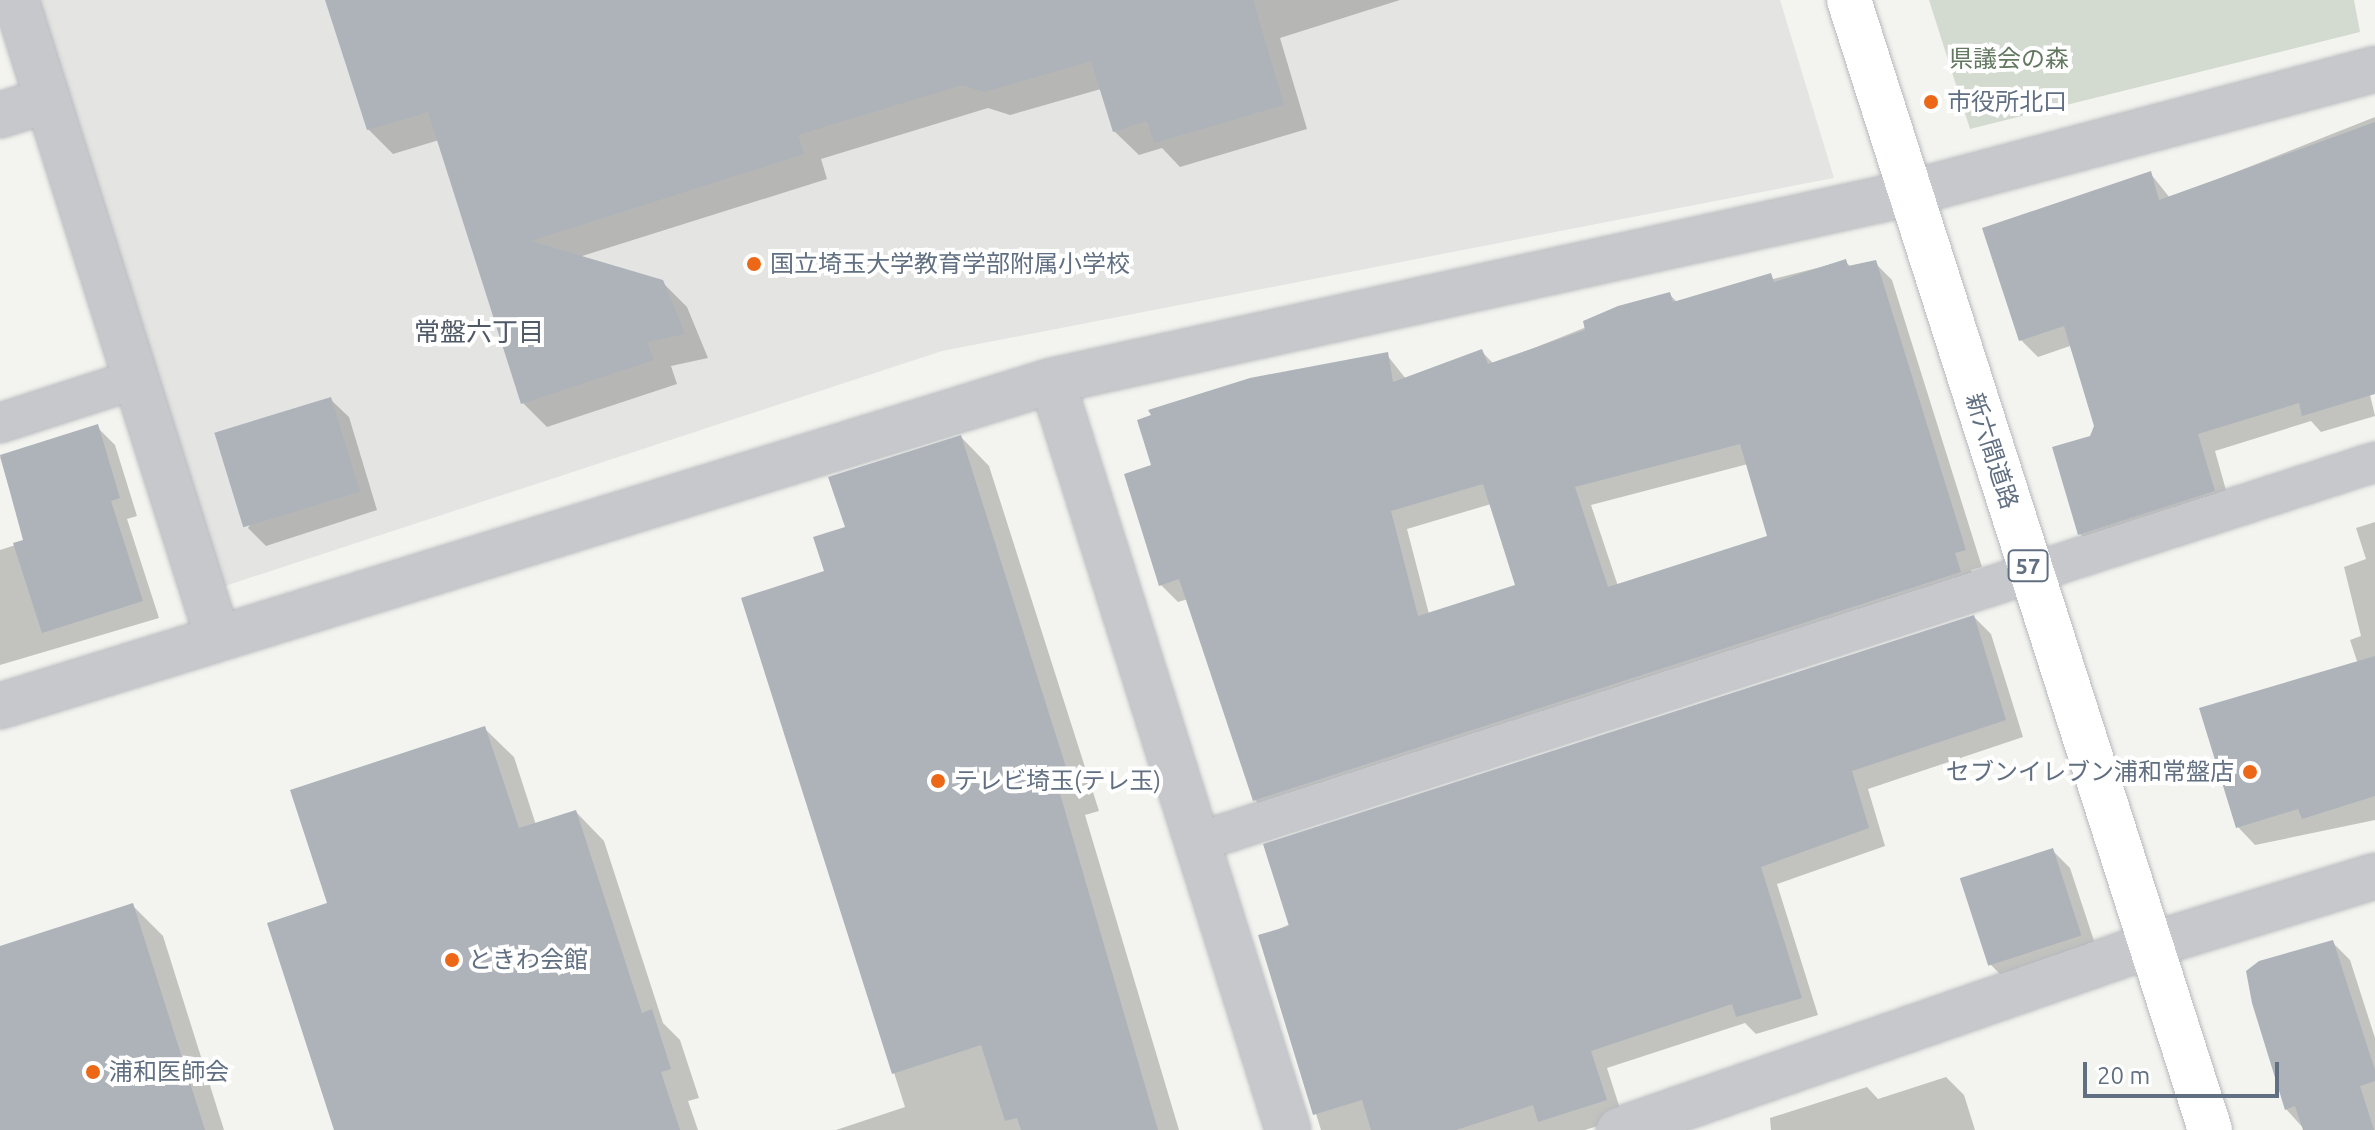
<!DOCTYPE html>
<meta charset="utf-8">
<style>
body{margin:0}
#map{position:relative;width:2375px;height:1130px;overflow:hidden;background:#f3f4ef;font-family:Ubuntu,"Noto Sans JP",sans-serif}
div>[style]{position:absolute}
[style*='--x']{left:calc(var(--x)*1px);top:calc(var(--y)*1px);width:calc(var(--w)*1px);rotate:calc(var(--a)*1deg)}
.built>*{inset:0;background:#e4e4e3}
.green>*{inset:0;background:#d3dbd0}
.shadow>*{inset:0;background:#0003}
.building>*{inset:0;background:#aeb3ba;transform-origin:0 0}
.roads{filter:drop-shadow(0 0 2px #b6b9bd) drop-shadow(0 0 2px #b6b9bd)}
.service>*{height:38px;margin:-19px;padding:0 19px;transform-origin:19px;border-radius:19px;background:#c6c8cc}
.minor>*{height:44px;margin:-22px;padding:0 22px;transform-origin:22px;border-radius:22px;background:#c6c8cc}
.tertiary>*{height:44px;margin:-22px;padding:0 22px;transform-origin:22px;border-radius:22px;background:#c6c8cc}
.primary>*{height:44px;margin:-22px;padding:0 22px;transform-origin:22px;border-radius:22px;background:#fff}
.dots>*{width:22px;height:22px;translate:-50% -50%;box-sizing:border-box;border:4px solid #fff;border-radius:50%}
span{translate:-50% -50%;white-space:nowrap;text-align:center;line-height:1.15;-webkit-text-stroke:8px #fff;paint-order:stroke}
.shield-label span{padding:2px 6px;background:#fff;border:2px solid;border-radius:6px;-webkit-text-stroke-width:0}
.shield-label{font-size:22px;color:#616f82;font-weight:700}
.park-label{font-size:24px;color:#627960}
.poi-label{font-size:24px;color:#616f82}
.left{translate:0 -50%;text-align:left}
.right{translate:-100% -50%;text-align:right}
.street-label{font-size:24px;color:#616f82}
.neighbourhood-label{font-size:26px;color:#4f5967}
.scale{position:absolute;left:2083px;top:1062px;width:196px;height:36px;box-sizing:border-box;border:4px solid #616f82;border-top:0;padding-left:10px;font-size:24px;line-height:28px;white-space:nowrap;color:#616f82;-webkit-text-stroke:6px #fff;paint-order:stroke}
</style>
<div id="map">
<div class="built">
<div style="clip-path:polygon(37px 0,1780px 0,1834px 178px,942px 351px,222px 587px)"></div>
</div>
<div class="green">
<div style="clip-path:polygon(1929px 0,2354px 0,2360px 32px,1970px 129px)"></div>
</div>
<div class="shadow">
<div style="clip-path:polygon(327px 0,1400px 0,1280px 38px,1307px 129px,1180px 167px,1162px 148px,1139px 155px,1114px 131px,1101px 89px,1010px 115px,988px 108px,821px 159px,827px 179px,579px 257px,662px 282px,687px 307px,708px 358px,671px 366px,677px 384px,547px 427px,523px 403px,439px 140px,393px 154px,368px 129px)"></div>
<div style="clip-path:polygon(2375px 117px,2375px 306px,2351px 314px,2375px 416px,2321px 432px,2311px 421px,2215px 451px,2231px 508px,2097px 551px,2080px 534px,2096px 426px,2070px 346px,2038px 357px,2021px 340px,2150px 173px,2170px 198px)"></div>
<div style="clip-path:polygon(evenodd,1845px 261px,1852px 268px,1875px 263px,1892px 280px,1982px 567px,1971px 570px,1977px 590px,1272px 817px,1255px 800px,1188px 599px,1178px 602px,1161px 585px,1153px 467px,1387px 355px,1406px 379px,1482px 352px,1494px 364px,1669px 294px,1678px 303px,1845px 261px,1748px 464px,1769px 538px,1618px 586px,1591px 505px,1748px 464px,1845px 261px,1491px 504px,1518px 586px,1429px 614px,1407px 529px,1491px 504px)"></div>
<div style="clip-path:polygon(331px 400px,349px 417px,377px 510px,266px 546px,248px 528px)"></div>
<div style="clip-path:polygon(97px 427px,115px 445px,137px 516px,127px 519px,159px 618px,0 665px,0 550px,25px 542px,0 457px)"></div>
<div style="clip-path:polygon(961px 437px,989px 466px,1099px 811px,1085px 815px,1179px 1130px,836px 1130px,905px 1107px,743px 599px,826px 573px,848px 528px)"></div>
<div style="clip-path:polygon(2375px 522px,2375px 820px,2255px 845px,2238px 827px,2358px 664px,2350px 640px,2361px 636px,2344px 567px,2366px 559px,2356px 528px)"></div>
<div style="clip-path:polygon(1974px 617px,1991px 634px,2023px 737px,1868px 789px,1885px 846px,1777px 884px,1818px 1015px,1756px 1034px,1745px 1023px,1607px 1068px,1623px 1118px,1585px 1130px,1321px 1130px,1261px 937px)"></div>
<div style="clip-path:polygon(485px 729px,514px 757px,536px 825px,576px 812px,604px 841px,663px 1023px,680px 1040px,699px 1098px,688px 1101px,698px 1130px,336px 1130px,330px 905px)"></div>
<div style="clip-path:polygon(2052px 850px,2070px 868px,2098px 953px,2009px 983px,1991px 965px)"></div>
<div style="clip-path:polygon(132px 905px,163px 936px,224px 1130px,0 1130px,0 948px)"></div>
<div style="clip-path:polygon(2332px 942px,2350px 960px,2375px 1038px,2375px 1130px,2305px 1130px,2286px 1109px)"></div>
<div style="clip-path:polygon(1946px 1077px,1964px 1095px,1975px 1130px,1771px 1130px,1770px 1118px,1867px 1087px,1878px 1099px)"></div>
</div>
<div class="building">
<div style="clip-path:polygon(325px 0,1253px 0,1284px 105px,1154px 143px,1147px 121px,1113px 132px,1091px 61px,984px 92px,962px 85px,798px 135px,804px 154px,531px 241px,663px 280px,685px 334px,647px 342px,654px 360px,521px 404px,428px 112px,367px 130px)"></div>
<div style="clip-path:polygon(2375px 122px,2375px 394px,2302px 416px,2299px 403px,2198px 434px,2215px 491px,2078px 535px,2052px 447px,2090px 436px,2094px 426px,2064px 326px,2019px 341px,1982px 228px,2151px 171px,2159px 200px)"></div>
<div style="clip-path:polygon(evenodd,1846px 259px,1848px 266px,1876px 260px,1966px 550px,1955px 553px,1961px 572px,1253px 801px,1179px 579px,1159px 586px,1124px 474px,1151px 465px,1137px 420px,1151px 415px,1148px 410px,1250px 378px,1388px 352px,1393px 382px,1482px 349px,1488px 364px,1585px 330px,1583px 321px,1618px 306px,1670px 292px,1673px 302px,1771px 273px,1774px 282px,1846px 259px,1740px 444px,1767px 536px,1608px 587px,1575px 487px,1740px 444px,1846px 259px,1483px 484px,1515px 585px,1418px 616px,1391px 511px,1483px 484px)"></div>
<div style="left:331px;top:397px;width:99px;height:122px;rotate:73deg"></div>
<div style="clip-path:polygon(98px 424px,120px 498px,111px 501px,143px 601px,42px 633px,13px 543px,23px 540px,0 455px)"></div>
<div style="clip-path:polygon(961px 435px,1071px 783px,1058px 787px,1158px 1130px,1021px 1130px,1017px 1118px,1005px 1121px,981px 1045px,892px 1074px,741px 598px,824px 571px,813px 537px,845px 527px,828px 477px)"></div>
<div style="clip-path:polygon(1974px 615px,2006px 720px,1852px 771px,1869px 828px,1761px 867px,1802px 998px,1736px 1017px,1732px 1004px,1591px 1051px,1607px 1100px,1538px 1122px,1533px 1105px,1456px 1130px,1371px 1130px,1362px 1100px,1313px 1115px,1258px 935px,1289px 926px,1263px 844px)"></div>
<div style="clip-path:polygon(2375px 656px,2375px 796px,2302px 819px,2298px 809px,2236px 828px,2199px 708px)"></div>
<div style="clip-path:polygon(485px 726px,519px 828px,576px 810px,642px 1013px,652px 1009px,671px 1069px,661px 1072px,680px 1130px,334px 1130px,267px 923px,327px 903px,290px 790px)"></div>
<div style="left:2053px;top:848px;width:92px;height:98px;rotate:72deg"></div>
<div style="clip-path:polygon(133px 903px,205px 1130px,0 1130px,0 946px)"></div>
<div style="clip-path:polygon(2333px 940px,2375px 1070px,2375px 1081px,2360px 1086px,2374px 1130px,2303px 1130px,2295px 1106px,2285px 1110px,2252px 1003px,2246px 971px,2259px 961px)"></div>
</div>
<div class="roads">
<div class="service">
<div style="--x:0;--y:423;--w:143;--a:-17.9"></div>
<div style="--x:1195;--y:843;--w:1240;--a:-17.89"></div>
</div>
<div class="minor">
<div style="--x:16;--y:0;--w:666;--a:72.44"></div>
<div style="--x:0;--y:115;--w:50;--a:-17.4"></div>
<div style="--x:1052;--y:381;--w:785;--a:72.51"></div>
<div style="--x:0;--y:706;--w:1101;--a:-17.17"></div>
<div style="--x:1052;--y:381;--w:878;--a:-12.36"></div>
<div style="--x:1910;--y:193;--w:481;--a:-14.9"></div>
<div style="--x:1619;--y:1130;--w:563;--a:-19.17"></div>
</div>
<div class="tertiary">
<div style="--x:2151;--y:945;--w:234;--a:-17.1"></div>
</div>
<div class="primary">
<div style="--x:1849;--y:0;--w:1186;--a:72.28"></div>
</div>
</div>
<div class="dots">
<div style="left:1931px;top:102px;background:#ec6817"></div>
<div style="left:754px;top:264px;background:#ec6817"></div>
<div style="left:2250px;top:772px;background:#ec6817"></div>
<div style="left:938px;top:781px;background:#ec6817"></div>
<div style="left:452px;top:960px;background:#ec6817"></div>
<div style="left:93px;top:1072px;background:#ec6817"></div>
</div>
<div class="shield-label">
<span style="left:2028px;top:566px">57</span>
</div>
<div class="park-label">
<span style="left:2009px;top:59px">県議会の森</span>
</div>
<div class="poi-label">
<span class="left" style="left:1947px;top:102px">市役所北口</span>
<span class="left" style="left:770px;top:264px">国立埼玉大学教育学部附属小学校</span>
<span class="right" style="left:2234px;top:772px">セブンイレブン浦和常盤店</span>
<span class="left" style="left:954px;top:781px">テレビ埼玉(テレ玉)</span>
<span class="left" style="left:468px;top:960px">ときわ会館</span>
<span class="left" style="left:109px;top:1072px">浦和医師会</span>
</div>
<div class="street-label">
<span style="left:1992px;top:451px;rotate:72deg">新六間道路</span>
</div>
<div class="neighbourhood-label">
<span style="left:479px;top:332px">常盤六丁目</span>
</div>
<div class="scale">20 m</div>
</div>
